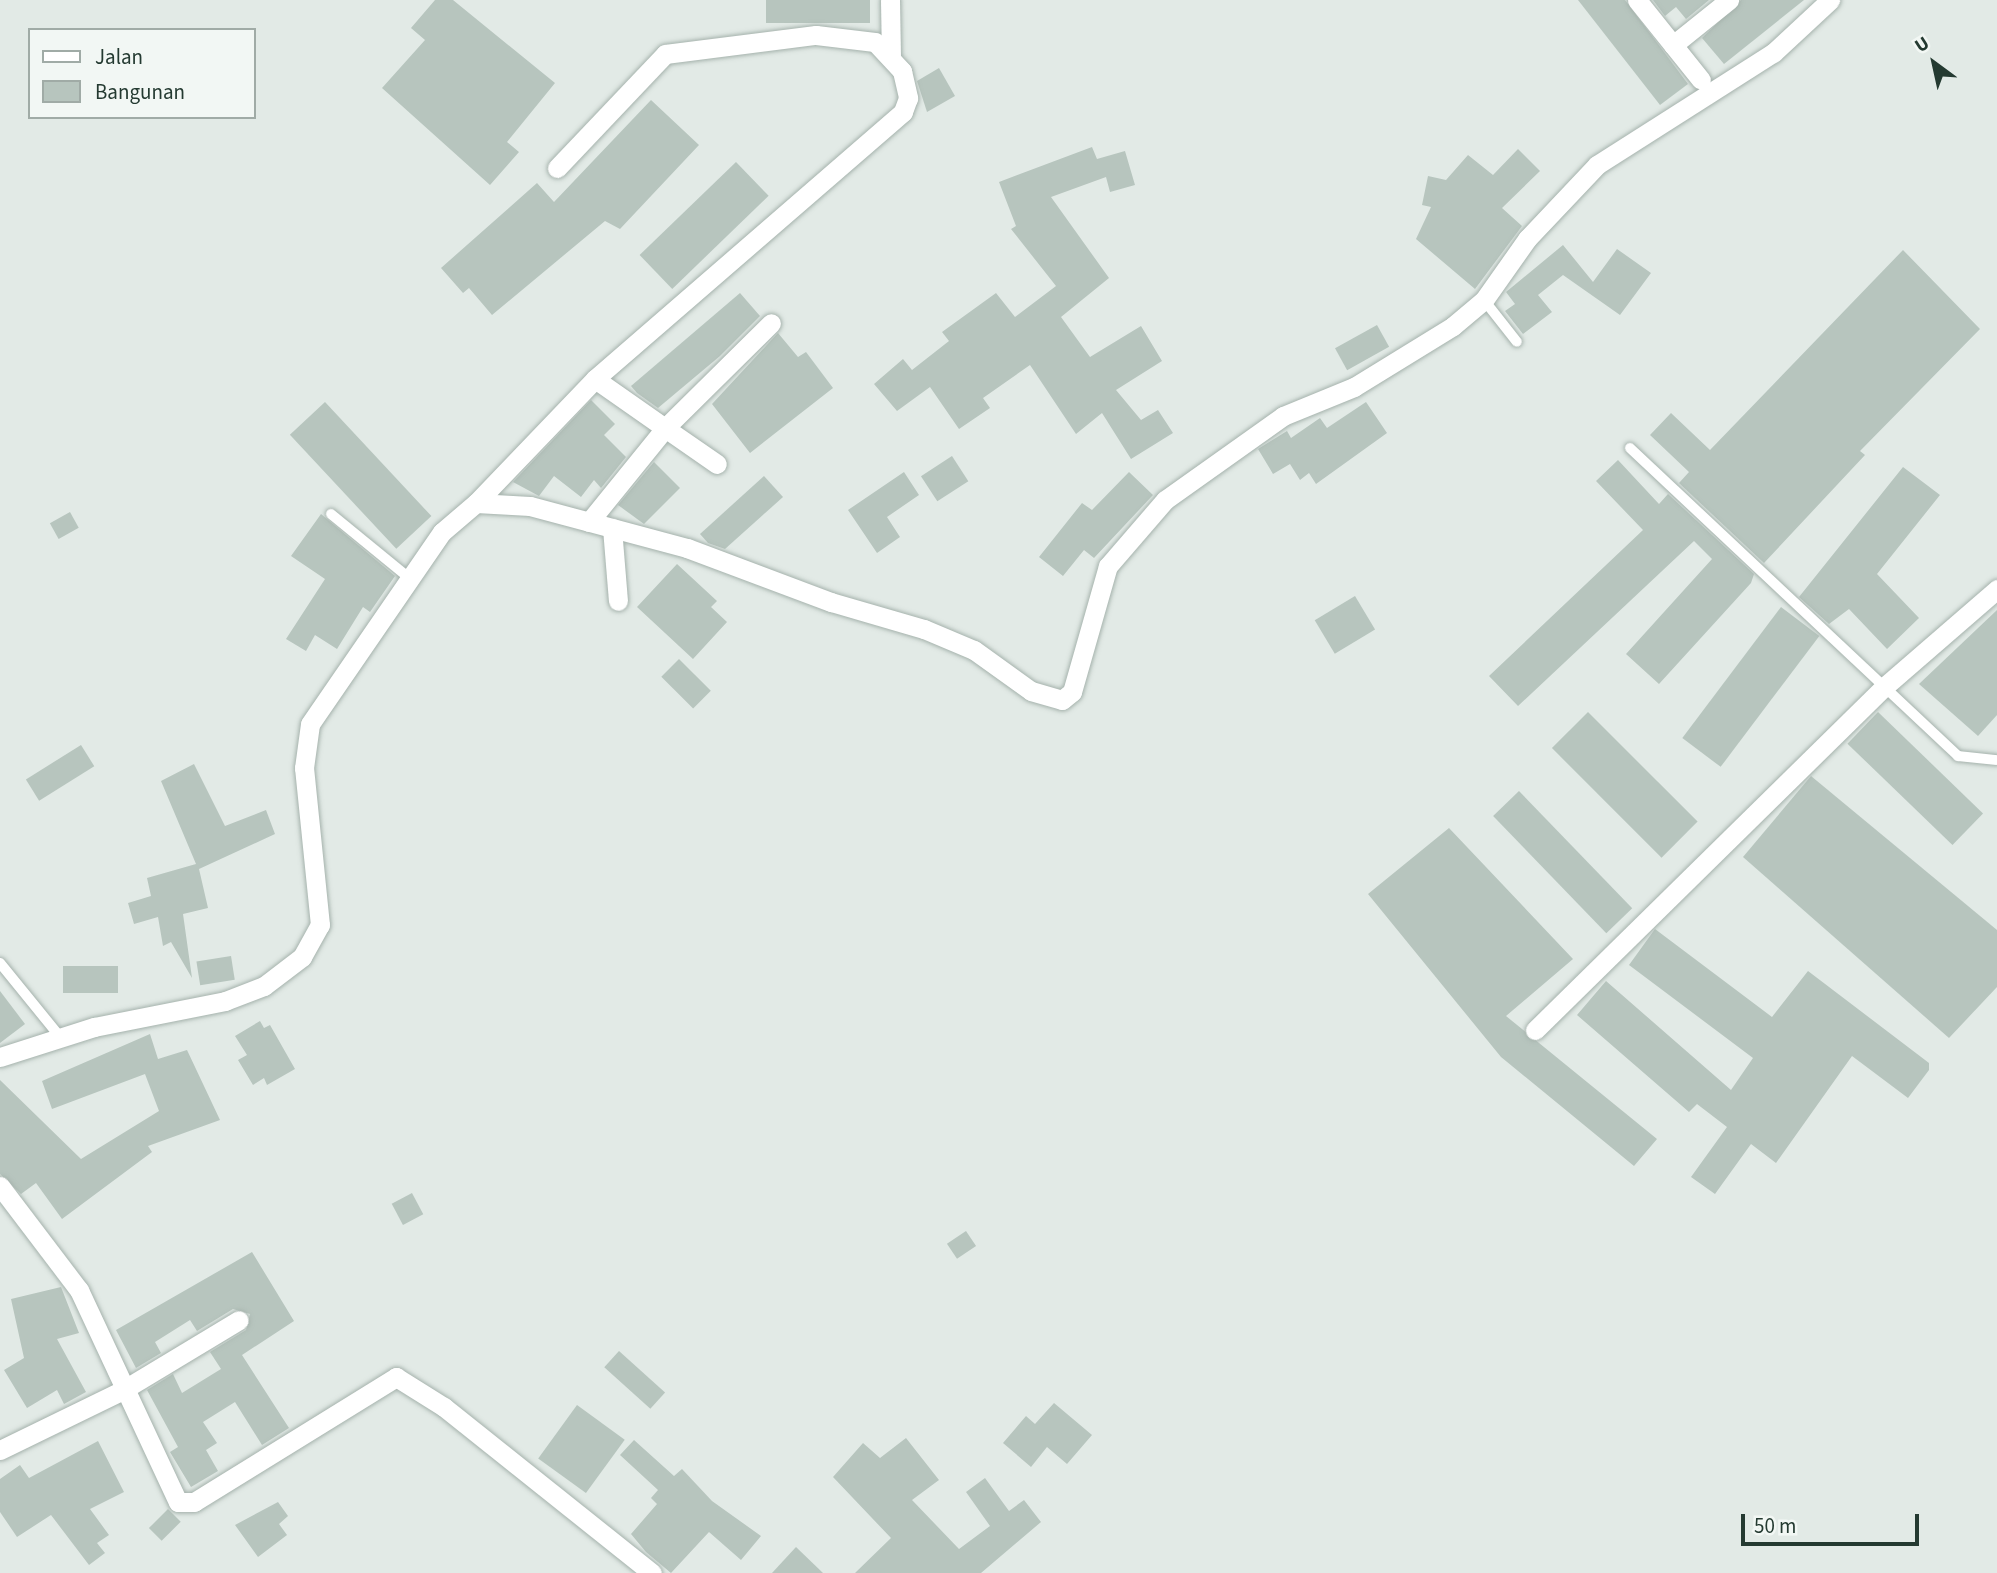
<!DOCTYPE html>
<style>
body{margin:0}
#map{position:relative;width:1997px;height:1573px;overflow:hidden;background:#e2eae6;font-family:"Source Sans 3",sans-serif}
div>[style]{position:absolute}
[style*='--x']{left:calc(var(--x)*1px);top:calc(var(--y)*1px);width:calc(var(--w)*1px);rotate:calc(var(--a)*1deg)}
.building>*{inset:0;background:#b7c5be;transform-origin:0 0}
.roads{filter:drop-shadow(0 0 2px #a5b2ac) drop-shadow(0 0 2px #a5b2ac)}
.service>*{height:10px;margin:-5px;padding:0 5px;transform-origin:5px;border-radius:5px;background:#fff}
.minor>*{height:19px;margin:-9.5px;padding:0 9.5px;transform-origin:9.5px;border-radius:9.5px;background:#fff}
span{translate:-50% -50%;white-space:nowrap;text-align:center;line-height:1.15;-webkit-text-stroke:7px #f2f7f4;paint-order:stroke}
.legend{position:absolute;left:28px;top:28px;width:228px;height:91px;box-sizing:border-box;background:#f2f7f4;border:2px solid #a0aba6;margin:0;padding:9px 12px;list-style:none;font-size:21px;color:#243a31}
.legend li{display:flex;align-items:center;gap:14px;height:35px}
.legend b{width:35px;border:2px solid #a0aba6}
.north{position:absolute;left:1899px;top:28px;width:70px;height:70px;-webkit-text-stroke:5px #f2f7f4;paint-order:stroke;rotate:327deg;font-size:19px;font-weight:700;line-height:28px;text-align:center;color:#243a31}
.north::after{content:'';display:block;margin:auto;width:24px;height:32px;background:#243a31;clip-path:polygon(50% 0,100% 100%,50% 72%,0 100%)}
.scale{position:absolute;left:1741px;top:1514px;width:178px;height:32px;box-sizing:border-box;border:4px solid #243a31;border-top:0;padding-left:9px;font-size:21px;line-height:24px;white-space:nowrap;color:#243a31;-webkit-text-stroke:5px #f2f7f4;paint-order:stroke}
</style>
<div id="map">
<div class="building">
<div style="clip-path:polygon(435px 0,453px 0,555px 83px,507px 142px,519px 152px,490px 185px,382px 88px,425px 40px,411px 28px)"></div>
<div style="left:766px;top:0;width:104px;height:23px"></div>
<div style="clip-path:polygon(1578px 0,1625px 0,1688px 84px,1660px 105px)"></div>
<div style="clip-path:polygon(1653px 0,1709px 0,1686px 19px,1676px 7px,1665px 16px)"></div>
<div style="clip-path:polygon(1741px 0,1804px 0,1724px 64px,1702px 38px)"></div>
<div style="clip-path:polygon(939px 68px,955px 96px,927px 112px,917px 81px)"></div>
<div style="clip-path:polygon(651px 100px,699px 145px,620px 229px,605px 221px,492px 315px,469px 288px,463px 293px,441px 268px,537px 183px,554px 202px)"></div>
<div style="clip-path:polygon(1092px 147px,1097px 159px,1125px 151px,1135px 185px,1110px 192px,1106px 177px,1051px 197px,1109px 278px,1061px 317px,1090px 357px,1141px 326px,1162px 361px,1116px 390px,1141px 420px,1158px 410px,1173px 433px,1131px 459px,1102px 413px,1076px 434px,1030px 365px,983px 398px,990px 408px,959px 429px,930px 387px,897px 411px,874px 384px,903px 359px,912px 370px,949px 341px,942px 332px,996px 293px,1015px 317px,1056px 286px,1011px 229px,1016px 226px,999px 182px)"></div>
<div style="clip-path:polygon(1518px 149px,1540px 171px,1502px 208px,1522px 226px,1475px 289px,1416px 239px,1431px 207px,1422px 205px,1428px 176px,1446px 180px,1468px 155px,1493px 175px)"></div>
<div style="left:736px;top:162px;width:47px;height:134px;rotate:46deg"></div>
<div style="clip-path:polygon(1563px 245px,1593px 282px,1617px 249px,1651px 273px,1620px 315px,1563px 275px,1538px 295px,1552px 312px,1523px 334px,1505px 311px,1515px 304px,1506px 292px)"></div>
<div style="clip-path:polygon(1903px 250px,1980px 329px,1860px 451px,1865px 455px,1764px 563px,1679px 483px,1689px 472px,1650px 435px,1671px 413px,1710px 450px)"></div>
<div style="clip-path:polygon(740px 293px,760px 316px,720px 356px,658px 408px,637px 393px,631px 386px)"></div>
<div style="left:1377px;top:325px;width:25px;height:48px;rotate:61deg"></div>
<div style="clip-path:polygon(778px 333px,798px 357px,806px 352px,833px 388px,750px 453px,712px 404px)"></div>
<div style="clip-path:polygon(591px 400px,615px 424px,604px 435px,626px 457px,601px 488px,594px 480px,581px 497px,554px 476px,539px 496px,513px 482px)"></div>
<div style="left:325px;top:402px;width:156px;height:48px;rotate:47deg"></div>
<div style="clip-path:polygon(1366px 402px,1387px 433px,1316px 484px,1309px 473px,1300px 480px,1290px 464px,1273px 474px,1258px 449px,1287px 431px,1291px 438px,1320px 418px,1327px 428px)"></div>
<div style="left:952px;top:456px;width:30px;height:37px;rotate:57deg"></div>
<div style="clip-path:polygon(1618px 460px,1659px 504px,1668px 494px,1754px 574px,1751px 583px,1659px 684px,1626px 654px,1712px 559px,1694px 541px,1518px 706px,1489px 676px,1643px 530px,1596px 481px)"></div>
<div style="clip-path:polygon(654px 462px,680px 488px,644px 524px,618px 505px)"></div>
<div style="clip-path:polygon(1903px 467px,1940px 495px,1877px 574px,1919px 618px,1887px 649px,1849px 609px,1829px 624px,1799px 597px)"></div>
<div style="clip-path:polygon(904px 472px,919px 495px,887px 517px,900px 537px,877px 553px,848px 510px)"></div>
<div style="clip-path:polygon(1129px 472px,1153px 495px,1094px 558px,1084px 550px,1063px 576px,1039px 557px,1082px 503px,1092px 510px)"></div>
<div style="clip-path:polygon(764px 476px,783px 497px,725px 549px,708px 543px,700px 534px)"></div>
<div style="left:70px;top:512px;width:18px;height:23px;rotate:61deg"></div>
<div style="clip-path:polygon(321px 514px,395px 576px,370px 612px,363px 607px,337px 649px,315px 635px,306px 651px,286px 639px,325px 579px,291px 556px)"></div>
<div style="clip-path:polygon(677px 564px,717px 601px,711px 607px,727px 622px,693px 659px,637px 607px)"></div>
<div style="left:1355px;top:596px;width:39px;height:47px;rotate:59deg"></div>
<div style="left:1781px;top:607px;width:48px;height:164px;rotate:37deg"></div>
<div style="clip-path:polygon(1997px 610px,1997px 715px,1978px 736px,1919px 684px)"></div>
<div style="left:679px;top:659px;width:45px;height:25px;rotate:45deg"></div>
<div style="left:1588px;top:712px;width:155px;height:51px;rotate:45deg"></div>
<div style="left:1878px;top:712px;width:146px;height:44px;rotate:44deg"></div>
<div style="left:81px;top:745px;width:25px;height:65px;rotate:58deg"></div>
<div style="clip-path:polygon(194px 764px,225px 826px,266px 810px,275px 834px,199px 869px,208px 908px,183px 914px,192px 978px,171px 942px,163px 946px,158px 917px,134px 924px,128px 903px,151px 896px,147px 878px,196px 864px,161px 781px)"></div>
<div style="clip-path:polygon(1811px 776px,1997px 930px,1997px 987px,1949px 1038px,1743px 857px)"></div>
<div style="left:1519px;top:791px;width:163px;height:36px;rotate:46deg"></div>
<div style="clip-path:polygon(1449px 828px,1573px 959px,1506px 1016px,1657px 1139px,1634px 1166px,1501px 1057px,1368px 894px)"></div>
<div style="clip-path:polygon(1655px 929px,1772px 1017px,1808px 971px,1929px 1063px,1929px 1070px,1908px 1098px,1852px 1056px,1776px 1163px,1751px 1144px,1715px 1194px,1691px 1177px,1727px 1127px,1697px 1104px,1689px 1112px,1577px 1015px,1606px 981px,1731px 1090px,1753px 1058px,1629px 965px)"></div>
<div style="left:231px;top:956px;width:24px;height:35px;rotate:81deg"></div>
<div style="left:118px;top:966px;width:27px;height:55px;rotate:90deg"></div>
<div style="clip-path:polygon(0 991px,25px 1024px,0 1043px)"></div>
<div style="clip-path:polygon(260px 1021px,264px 1028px,270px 1025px,295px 1069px,267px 1085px,264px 1078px,253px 1085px,238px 1060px,247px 1055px,235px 1036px)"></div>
<div style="clip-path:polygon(150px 1034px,158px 1059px,187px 1050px,220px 1120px,148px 1146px,152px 1152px,62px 1219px,36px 1183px,21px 1194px,0 1174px,0 1080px,81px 1159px,159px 1111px,145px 1074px,52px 1109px,42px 1081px)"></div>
<div style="left:412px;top:1193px;width:24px;height:23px;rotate:62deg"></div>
<div style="left:966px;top:1231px;width:18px;height:23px;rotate:56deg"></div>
<div style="clip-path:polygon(252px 1252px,294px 1321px,242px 1355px,289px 1428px,262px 1445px,235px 1402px,203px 1422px,217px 1443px,206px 1450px,218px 1471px,191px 1487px,170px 1452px,178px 1447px,147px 1390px,173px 1374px,182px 1393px,221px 1369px,210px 1352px,246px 1330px,250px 1314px,233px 1309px,197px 1331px,190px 1320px,155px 1342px,161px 1353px,136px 1368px,116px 1330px)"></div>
<div style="clip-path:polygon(61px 1287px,79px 1333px,57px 1339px,86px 1392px,64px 1404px,57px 1390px,27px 1408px,4px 1370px,24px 1358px,11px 1299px)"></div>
<div style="left:619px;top:1351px;width:62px;height:22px;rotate:42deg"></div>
<div style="clip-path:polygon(1054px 1403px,1092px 1435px,1067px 1464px,1047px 1447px,1031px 1467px,1003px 1443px,1026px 1416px,1035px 1424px)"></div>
<div style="left:577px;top:1405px;width:59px;height:66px;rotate:36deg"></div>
<div style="clip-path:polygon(906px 1438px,939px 1480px,912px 1500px,959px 1549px,990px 1526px,966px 1492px,985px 1478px,1009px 1511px,1024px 1500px,1041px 1522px,981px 1573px,855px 1573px,891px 1538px,833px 1477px,863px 1443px,880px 1458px)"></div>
<div style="clip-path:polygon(634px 1440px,674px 1476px,682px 1469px,712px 1501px,761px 1536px,741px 1560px,709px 1532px,671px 1573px,646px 1552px,631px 1534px,657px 1504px,651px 1498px,658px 1490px,620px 1455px)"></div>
<div style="clip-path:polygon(98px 1441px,124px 1492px,90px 1509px,109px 1535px,97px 1543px,105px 1553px,89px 1565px,51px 1515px,17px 1537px,0 1512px,0 1479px,20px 1465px,29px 1478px)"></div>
<div style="clip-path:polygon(278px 1502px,288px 1516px,279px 1524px,287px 1535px,258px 1557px,235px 1525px)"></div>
<div style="left:168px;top:1509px;width:18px;height:27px;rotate:45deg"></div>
<div style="clip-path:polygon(796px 1547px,823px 1573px,772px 1573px)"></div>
</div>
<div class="roads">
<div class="service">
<div style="--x:1484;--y:300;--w:53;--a:51.8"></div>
<div style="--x:1630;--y:448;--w:450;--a:43.2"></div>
<div style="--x:1958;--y:756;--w:39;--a:6"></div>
<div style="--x:331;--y:514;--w:99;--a:39.3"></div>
<div style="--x:0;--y:963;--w:97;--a:50.9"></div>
</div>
<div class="minor">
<div style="--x:890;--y:0;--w:55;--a:89"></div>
<div style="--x:1637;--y:0;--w:102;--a:51.3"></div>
<div style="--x:1673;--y:45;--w:72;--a:-38.8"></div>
<div style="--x:557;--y:168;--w:157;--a:-46.5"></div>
<div style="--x:665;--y:54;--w:152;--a:-7.2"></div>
<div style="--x:816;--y:35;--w:59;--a:6.8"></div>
<div style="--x:875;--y:42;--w:40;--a:47"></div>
<div style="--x:902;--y:71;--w:28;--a:77"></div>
<div style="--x:908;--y:98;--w:15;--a:110"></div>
<div style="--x:903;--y:112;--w:408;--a:139.1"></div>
<div style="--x:595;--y:379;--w:85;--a:35"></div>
<div style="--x:665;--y:428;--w:149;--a:-44.7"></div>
<div style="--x:476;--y:503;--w:172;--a:-46.2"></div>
<div style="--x:589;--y:522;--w:121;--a:-51"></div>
<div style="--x:665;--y:428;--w:63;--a:34.7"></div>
<div style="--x:612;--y:528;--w:73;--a:85.3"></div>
<div style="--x:1535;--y:1030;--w:489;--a:-44.5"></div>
<div style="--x:1884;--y:687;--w:150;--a:-40.9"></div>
<div style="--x:0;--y:1057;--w:99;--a:-17.7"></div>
<div style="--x:94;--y:1027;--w:134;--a:-11.2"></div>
<div style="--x:225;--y:1001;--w:42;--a:-21"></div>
<div style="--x:264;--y:986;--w:48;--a:-37.3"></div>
<div style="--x:302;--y:957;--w:37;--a:-61"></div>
<div style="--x:320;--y:925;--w:158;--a:-95.8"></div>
<div style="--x:304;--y:768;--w:44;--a:-82.2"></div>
<div style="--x:310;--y:724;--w:233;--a:-55.5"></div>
<div style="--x:442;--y:532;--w:45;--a:-40.5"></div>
<div style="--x:476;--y:503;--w:54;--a:3.2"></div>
<div style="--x:530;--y:506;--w:163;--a:15"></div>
<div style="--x:687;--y:548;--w:154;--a:20.6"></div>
<div style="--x:831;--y:602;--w:97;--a:16.2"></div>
<div style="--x:924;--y:629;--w:54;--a:22.8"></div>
<div style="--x:974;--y:650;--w:70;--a:35.7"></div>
<div style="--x:1031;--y:691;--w:32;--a:16"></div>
<div style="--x:1062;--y:700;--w:13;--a:-39"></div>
<div style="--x:1072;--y:692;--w:131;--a:-74.1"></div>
<div style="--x:1108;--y:566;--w:87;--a:-49.2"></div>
<div style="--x:1165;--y:500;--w:145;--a:-35.4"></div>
<div style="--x:1283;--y:416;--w:77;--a:-22.2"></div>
<div style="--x:1354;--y:387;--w:116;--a:-31.6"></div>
<div style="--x:1453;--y:326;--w:40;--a:-40"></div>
<div style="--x:1484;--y:300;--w:75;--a:-54.8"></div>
<div style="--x:1527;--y:239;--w:102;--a:-46.6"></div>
<div style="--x:1597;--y:165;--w:209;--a:-32.5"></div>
<div style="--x:1773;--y:53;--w:78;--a:-42.9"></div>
<div style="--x:0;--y:1186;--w:131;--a:52.8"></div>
<div style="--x:79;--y:1290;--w:234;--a:65"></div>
<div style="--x:178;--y:1502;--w:16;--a:0"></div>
<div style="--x:194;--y:1502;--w:238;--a:-31.7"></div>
<div style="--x:396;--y:1377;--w:57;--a:32"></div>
<div style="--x:444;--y:1407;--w:266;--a:38.6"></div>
<div style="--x:0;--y:1450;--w:137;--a:-26"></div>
<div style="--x:123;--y:1390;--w:135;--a:-31.1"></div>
</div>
</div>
<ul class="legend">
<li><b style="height:9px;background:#fff"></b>Jalan</li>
<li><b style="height:19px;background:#b7c5be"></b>Bangunan</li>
</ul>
<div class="north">U</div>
<div class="scale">50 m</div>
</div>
